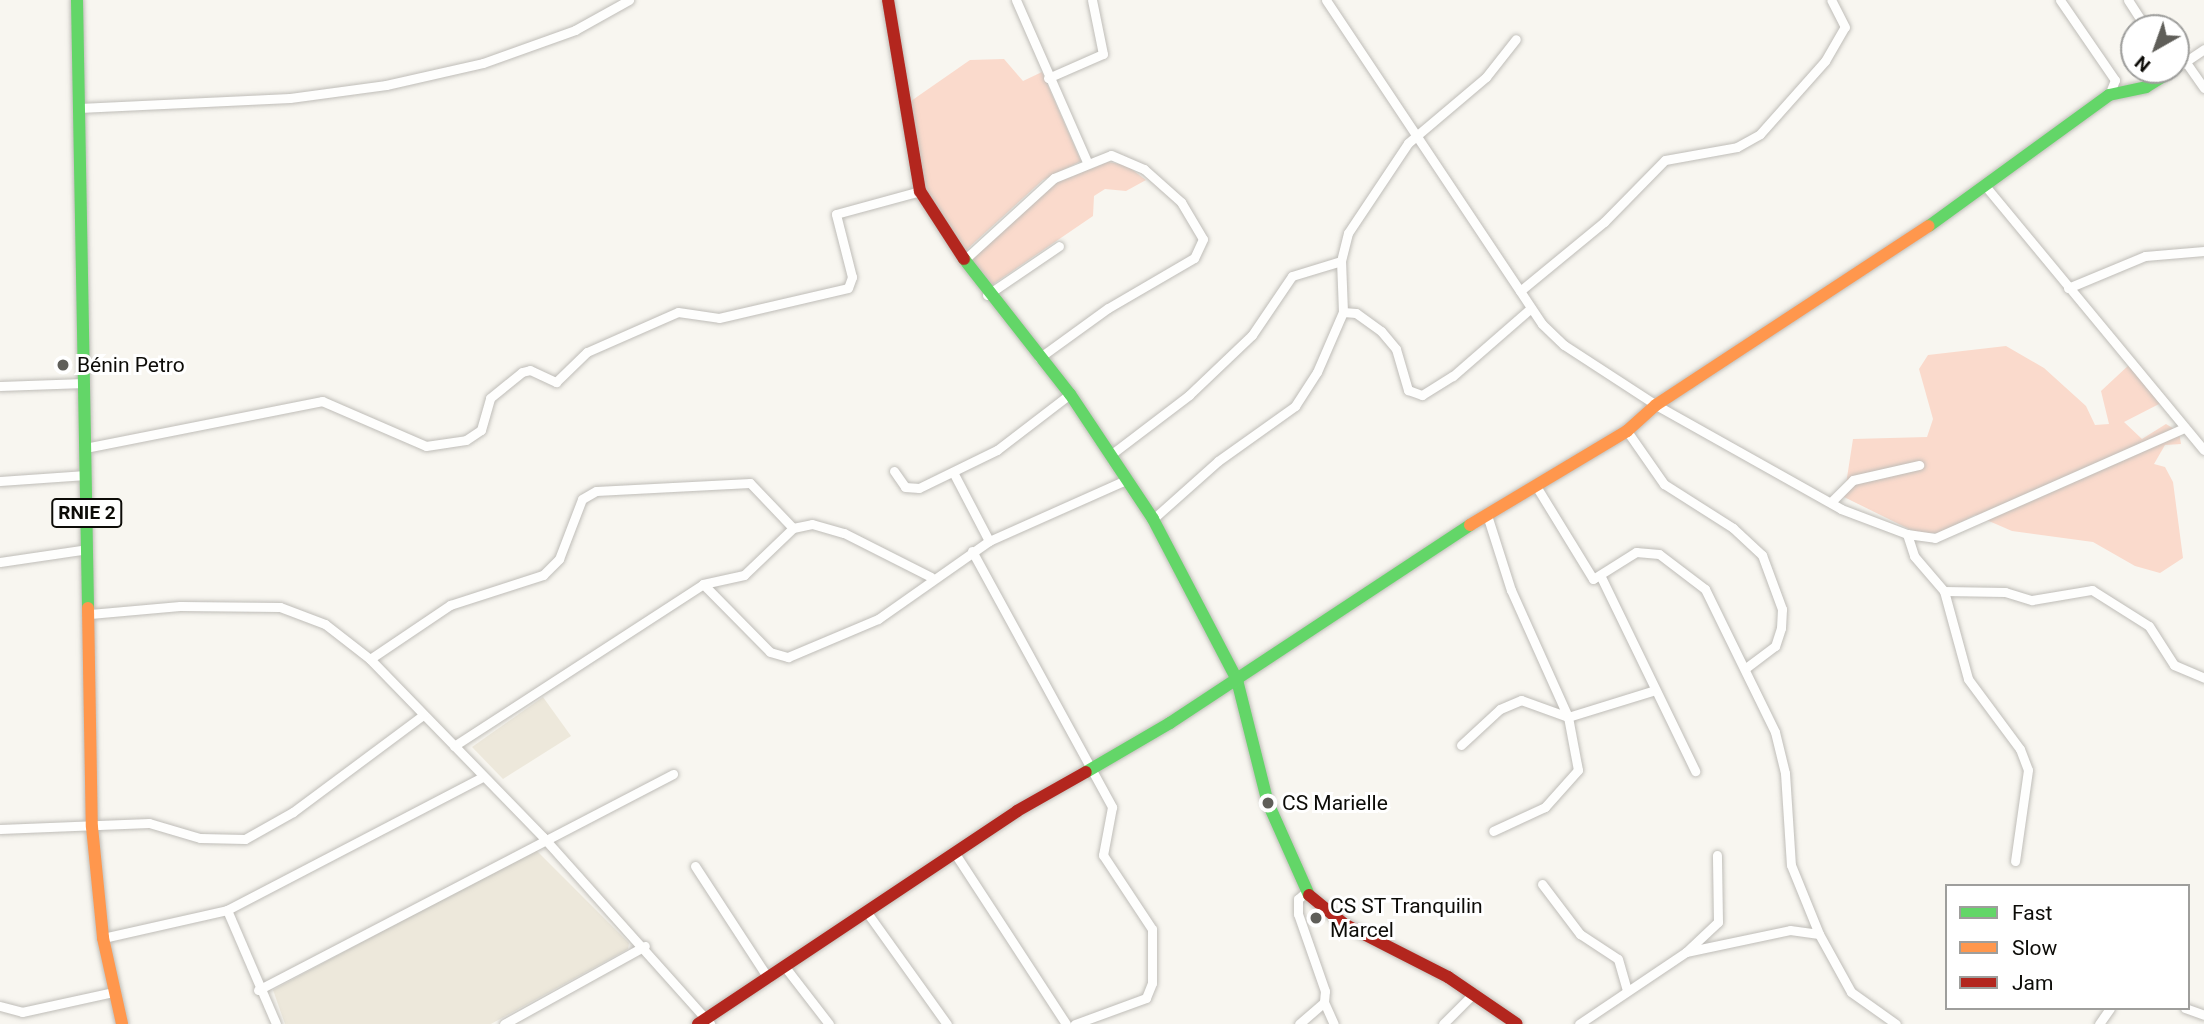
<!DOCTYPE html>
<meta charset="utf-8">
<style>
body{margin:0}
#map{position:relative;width:2204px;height:1024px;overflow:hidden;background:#f8f6f0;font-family:Roboto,sans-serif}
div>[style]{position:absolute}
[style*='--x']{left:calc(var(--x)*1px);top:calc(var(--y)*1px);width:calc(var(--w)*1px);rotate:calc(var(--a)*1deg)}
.built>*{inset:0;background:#ede8db}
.green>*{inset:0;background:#fadacc}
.roads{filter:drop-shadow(0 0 2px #bfbdb8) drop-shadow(0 0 2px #bfbdb8)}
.street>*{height:9px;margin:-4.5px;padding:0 4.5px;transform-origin:4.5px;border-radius:4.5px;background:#fefefd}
.fast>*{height:12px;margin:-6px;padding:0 6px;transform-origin:6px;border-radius:6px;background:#63d668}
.slow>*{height:12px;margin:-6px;padding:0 6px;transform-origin:6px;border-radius:6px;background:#ff974d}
.jam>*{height:12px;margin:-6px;padding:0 6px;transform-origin:6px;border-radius:6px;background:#b3261e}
.dots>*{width:19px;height:19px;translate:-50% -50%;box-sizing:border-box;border:4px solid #fff;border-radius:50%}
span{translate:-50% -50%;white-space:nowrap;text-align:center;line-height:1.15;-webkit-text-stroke:6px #fff;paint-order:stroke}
.shield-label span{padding:2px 5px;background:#fff;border:2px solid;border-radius:5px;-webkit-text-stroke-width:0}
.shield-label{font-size:19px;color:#0d0c08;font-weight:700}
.poi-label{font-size:21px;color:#0d0c08}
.left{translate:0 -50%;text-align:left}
.legend{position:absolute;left:1945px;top:884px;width:245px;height:126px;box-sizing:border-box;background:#fff;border:2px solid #9e9e9c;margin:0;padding:9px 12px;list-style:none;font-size:21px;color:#0d0c08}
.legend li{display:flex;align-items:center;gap:14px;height:35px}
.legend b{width:35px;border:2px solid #9e9e9c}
.north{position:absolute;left:2120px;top:14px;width:70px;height:70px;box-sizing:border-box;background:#fff;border:2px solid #9e9e9c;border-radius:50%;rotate:220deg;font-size:19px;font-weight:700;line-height:28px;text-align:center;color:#0d0c08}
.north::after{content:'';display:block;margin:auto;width:24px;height:32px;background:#5f5e59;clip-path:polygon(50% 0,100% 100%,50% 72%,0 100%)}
</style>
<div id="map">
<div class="built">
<div style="clip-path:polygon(543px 697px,571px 736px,503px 779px,472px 747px)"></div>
<div style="clip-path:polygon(535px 849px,629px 943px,628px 949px,491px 1024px,285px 1024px,273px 990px)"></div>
</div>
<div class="green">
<div style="clip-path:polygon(1004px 59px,1023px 81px,1042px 72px,1081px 161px,1043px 180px,964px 252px,926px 190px,911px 101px,970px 60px)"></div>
<div style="clip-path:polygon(1108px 162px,1126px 165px,1146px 180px,1126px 191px,1105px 189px,1094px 196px,1093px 216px,989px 287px,971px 260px,1055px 183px)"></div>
<div style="clip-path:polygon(2006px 346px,2044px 368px,2086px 406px,2095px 425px,2109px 424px,2101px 391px,2130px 364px,2161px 403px,2124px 422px,2142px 439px,2166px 424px,2179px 432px,2181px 444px,2165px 445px,2154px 464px,2165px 467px,2173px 482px,2183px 558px,2160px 573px,2135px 566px,2093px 542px,2012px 531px,1975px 515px,1940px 533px,1917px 533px,1844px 497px,1853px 439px,1927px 437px,1933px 419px,1919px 369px,1928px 355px)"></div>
</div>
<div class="roads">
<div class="street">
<div style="--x:1016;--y:0;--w:177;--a:66.3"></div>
<div style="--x:1326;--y:0;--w:389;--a:56.3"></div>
<div style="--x:1542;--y:324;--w:30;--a:44"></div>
<div style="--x:1564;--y:345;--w:110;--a:33.1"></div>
<div style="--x:1656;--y:405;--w:212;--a:29.3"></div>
<div style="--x:1841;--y:509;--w:71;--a:20.7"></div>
<div style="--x:1907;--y:534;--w:28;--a:8"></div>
<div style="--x:1935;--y:538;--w:272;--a:-23.8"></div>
<div style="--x:2060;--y:0;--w:97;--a:55.5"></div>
<div style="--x:2115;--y:80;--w:16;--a:112"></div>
<div style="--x:2128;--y:0;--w:33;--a:57"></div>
<div style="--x:2185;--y:61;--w:33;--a:55"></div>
<div style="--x:2176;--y:68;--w:34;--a:-34"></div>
<div style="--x:1048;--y:78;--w:60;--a:-23.6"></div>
<div style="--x:1103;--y:54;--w:55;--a:-101.5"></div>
<div style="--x:79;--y:108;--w:211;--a:-2.7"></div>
<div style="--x:290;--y:98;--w:97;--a:-7.7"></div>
<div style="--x:386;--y:85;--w:99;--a:-12.8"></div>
<div style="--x:483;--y:63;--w:98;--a:-19.7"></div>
<div style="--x:575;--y:30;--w:62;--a:-29.1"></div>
<div style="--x:1987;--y:188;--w:340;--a:50.4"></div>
<div style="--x:963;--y:261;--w:123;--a:-42.4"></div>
<div style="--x:1054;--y:178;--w:61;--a:-22"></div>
<div style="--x:1111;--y:155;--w:36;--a:23"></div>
<div style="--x:1144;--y:169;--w:50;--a:41.7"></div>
<div style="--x:1181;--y:202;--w:43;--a:59.3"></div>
<div style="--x:1203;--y:239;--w:21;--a:115"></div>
<div style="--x:1194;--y:258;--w:99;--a:149.8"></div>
<div style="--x:1108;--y:308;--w:85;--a:144.1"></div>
<div style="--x:2068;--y:288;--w:83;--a:-22.6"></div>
<div style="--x:2145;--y:256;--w:59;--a:-4.8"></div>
<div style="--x:1520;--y:291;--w:109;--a:-39.4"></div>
<div style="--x:1604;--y:222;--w:87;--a:-45.5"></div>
<div style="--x:1665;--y:160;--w:73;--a:-10.2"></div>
<div style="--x:1737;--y:147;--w:26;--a:-29"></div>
<div style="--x:1760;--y:134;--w:98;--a:-48.3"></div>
<div style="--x:1825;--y:61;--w:39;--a:-60"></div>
<div style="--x:1845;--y:27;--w:30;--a:-117"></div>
<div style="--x:987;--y:295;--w:87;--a:-34.2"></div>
<div style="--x:1343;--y:312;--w:13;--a:4"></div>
<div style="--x:1356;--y:313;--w:31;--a:36"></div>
<div style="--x:1381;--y:331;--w:23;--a:50"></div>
<div style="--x:1396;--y:349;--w:43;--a:73.7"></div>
<div style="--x:1408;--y:390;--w:15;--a:20"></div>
<div style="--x:1422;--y:395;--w:36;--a:-32"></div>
<div style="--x:1453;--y:376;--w:103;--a:-41.1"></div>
<div style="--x:0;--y:386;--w:84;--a:-2"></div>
<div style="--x:1627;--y:431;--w:65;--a:55.1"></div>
<div style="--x:1664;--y:484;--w:82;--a:32.5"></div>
<div style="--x:1733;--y:528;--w:40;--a:43"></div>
<div style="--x:1762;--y:555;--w:58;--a:69.7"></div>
<div style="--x:1782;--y:609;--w:19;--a:93"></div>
<div style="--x:1781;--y:628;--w:19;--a:108"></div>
<div style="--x:1775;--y:646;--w:36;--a:143"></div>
<div style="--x:85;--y:448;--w:242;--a:-11.2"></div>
<div style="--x:322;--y:401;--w:113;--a:23.4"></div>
<div style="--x:426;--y:446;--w:40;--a:-8.5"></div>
<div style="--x:466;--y:440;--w:18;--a:-34"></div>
<div style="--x:481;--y:430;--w:33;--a:-74"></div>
<div style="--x:490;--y:398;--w:41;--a:-39.1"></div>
<div style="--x:522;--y:372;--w:8;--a:-14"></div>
<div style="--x:530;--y:370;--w:29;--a:25"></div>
<div style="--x:556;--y:382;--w:43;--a:-44.1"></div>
<div style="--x:587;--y:352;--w:99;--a:-23.7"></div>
<div style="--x:678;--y:312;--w:41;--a:8.3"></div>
<div style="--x:719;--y:318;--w:132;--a:-13.1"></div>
<div style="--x:848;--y:288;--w:12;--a:-70"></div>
<div style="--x:852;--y:277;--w:65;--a:-104.3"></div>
<div style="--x:836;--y:214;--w:87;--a:-15.3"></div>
<div style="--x:1113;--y:453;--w:96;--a:-37.3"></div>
<div style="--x:1189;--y:395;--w:87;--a:-43.6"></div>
<div style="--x:1252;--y:335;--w:71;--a:-55.9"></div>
<div style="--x:1292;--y:276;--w:51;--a:-17"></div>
<div style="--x:1341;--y:261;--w:29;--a:-76"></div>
<div style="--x:1348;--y:233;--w:108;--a:-56.3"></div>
<div style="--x:1408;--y:143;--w:102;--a:-40.2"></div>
<div style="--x:1486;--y:77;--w:48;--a:-51.7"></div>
<div style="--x:894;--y:471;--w:19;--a:55"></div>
<div style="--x:905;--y:487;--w:14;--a:4"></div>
<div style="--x:919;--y:488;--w:87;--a:-26"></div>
<div style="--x:997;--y:450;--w:92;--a:-37.5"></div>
<div style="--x:953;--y:472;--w:78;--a:62.4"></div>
<div style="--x:0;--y:481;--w:86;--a:-4"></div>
<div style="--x:1536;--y:486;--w:109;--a:58.5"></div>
<div style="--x:1593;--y:579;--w:51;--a:-32.1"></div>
<div style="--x:1636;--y:552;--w:23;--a:5"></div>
<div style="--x:1659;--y:554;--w:58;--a:37.3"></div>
<div style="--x:1705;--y:589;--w:159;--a:63.9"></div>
<div style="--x:1775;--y:732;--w:42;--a:76.3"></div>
<div style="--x:1785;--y:773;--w:92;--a:86.3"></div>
<div style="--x:1791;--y:865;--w:74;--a:67.9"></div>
<div style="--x:1819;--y:934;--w:66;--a:61.1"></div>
<div style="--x:1851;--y:992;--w:55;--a:35.4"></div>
<div style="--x:1831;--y:502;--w:31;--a:-45"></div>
<div style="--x:1853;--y:480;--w:68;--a:-12.8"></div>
<div style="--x:1487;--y:515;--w:79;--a:72.3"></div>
<div style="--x:1511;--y:590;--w:139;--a:65.8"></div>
<div style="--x:1568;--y:717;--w:54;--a:79.3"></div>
<div style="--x:1578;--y:770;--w:50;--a:131.7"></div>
<div style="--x:1545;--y:807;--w:57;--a:155.2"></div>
<div style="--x:1153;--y:519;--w:87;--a:-41.7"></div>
<div style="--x:1218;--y:461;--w:95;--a:-35.5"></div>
<div style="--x:1295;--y:406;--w:40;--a:-57.1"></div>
<div style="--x:1317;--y:372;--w:65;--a:-66.6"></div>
<div style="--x:1343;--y:312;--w:51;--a:-92.2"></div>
<div style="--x:1907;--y:534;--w:23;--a:72"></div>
<div style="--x:1914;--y:556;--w:46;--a:49.4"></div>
<div style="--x:1944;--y:591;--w:91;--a:74.7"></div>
<div style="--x:1968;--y:679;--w:87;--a:53.4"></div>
<div style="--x:2020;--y:749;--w:22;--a:69"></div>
<div style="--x:2028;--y:770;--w:92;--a:98.1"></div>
<div style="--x:972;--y:551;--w:292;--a:61.3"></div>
<div style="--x:1112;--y:807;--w:49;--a:100.6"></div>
<div style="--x:1103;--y:855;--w:89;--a:56.5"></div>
<div style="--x:1152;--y:929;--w:54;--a:90"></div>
<div style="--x:1152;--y:983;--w:16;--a:112"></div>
<div style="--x:1146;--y:998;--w:76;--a:159.9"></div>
<div style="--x:0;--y:562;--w:89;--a:-8.4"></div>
<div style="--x:1601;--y:577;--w:216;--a:64.1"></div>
<div style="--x:703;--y:584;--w:95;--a:45.4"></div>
<div style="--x:770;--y:652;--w:19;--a:16"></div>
<div style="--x:788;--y:657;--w:98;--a:-22.9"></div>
<div style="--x:878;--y:619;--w:136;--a:-35.1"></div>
<div style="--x:989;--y:541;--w:152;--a:-24"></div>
<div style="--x:1944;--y:591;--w:61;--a:0.9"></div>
<div style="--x:2005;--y:592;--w:28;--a:17"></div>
<div style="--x:2032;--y:600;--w:61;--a:-9.5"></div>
<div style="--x:2092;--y:590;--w:67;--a:32.3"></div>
<div style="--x:2149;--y:626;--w:46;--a:57.3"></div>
<div style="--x:2174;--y:665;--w:33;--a:23"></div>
<div style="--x:90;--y:614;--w:90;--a:-5.1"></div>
<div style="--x:180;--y:606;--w:100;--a:0.6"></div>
<div style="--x:280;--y:607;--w:48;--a:20.7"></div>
<div style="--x:325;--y:624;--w:57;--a:37.9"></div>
<div style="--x:370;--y:659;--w:248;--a:45.8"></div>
<div style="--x:543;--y:837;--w:251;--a:48.2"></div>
<div style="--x:370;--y:659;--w:97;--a:-34"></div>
<div style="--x:450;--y:605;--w:98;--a:-17.9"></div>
<div style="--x:543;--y:575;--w:23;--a:-45"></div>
<div style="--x:559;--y:559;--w:64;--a:-69"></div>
<div style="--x:582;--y:499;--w:16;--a:-30"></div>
<div style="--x:596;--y:491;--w:154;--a:-3"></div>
<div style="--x:750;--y:483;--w:62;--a:46.3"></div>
<div style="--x:1461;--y:745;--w:53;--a:-42.7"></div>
<div style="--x:1500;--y:709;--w:23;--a:-23"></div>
<div style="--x:1521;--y:700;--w:50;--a:19.9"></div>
<div style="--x:1568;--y:717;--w:91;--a:-17.2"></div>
<div style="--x:454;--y:746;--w:297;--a:-33"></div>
<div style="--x:703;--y:584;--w:42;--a:-12.4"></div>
<div style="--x:744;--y:575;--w:68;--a:-43.8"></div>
<div style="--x:793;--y:528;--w:19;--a:-12"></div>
<div style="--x:812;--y:524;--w:33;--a:16"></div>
<div style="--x:844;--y:533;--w:97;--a:26.8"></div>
<div style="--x:0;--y:829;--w:149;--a:-2.3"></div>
<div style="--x:149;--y:823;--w:53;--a:16.4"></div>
<div style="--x:200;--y:838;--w:45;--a:1.3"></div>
<div style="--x:245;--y:839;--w:55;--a:-29.4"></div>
<div style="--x:293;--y:812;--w:162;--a:-36.7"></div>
<div style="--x:954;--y:852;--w:205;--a:56.9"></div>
<div style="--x:695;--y:866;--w:134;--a:56.9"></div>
<div style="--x:1542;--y:884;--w:63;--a:52.8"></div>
<div style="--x:1580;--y:934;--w:45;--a:33.3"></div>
<div style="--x:1618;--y:959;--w:32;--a:74"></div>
<div style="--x:227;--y:910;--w:124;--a:66.7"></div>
<div style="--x:866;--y:911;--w:139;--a:54.4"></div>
<div style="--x:103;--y:938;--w:127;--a:-12.7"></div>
<div style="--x:227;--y:910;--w:288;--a:-27.5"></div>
<div style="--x:1686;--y:952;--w:44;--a:-43.2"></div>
<div style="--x:1718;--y:922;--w:67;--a:-90.9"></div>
<div style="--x:785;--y:967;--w:72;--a:52.3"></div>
<div style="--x:258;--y:990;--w:468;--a:-27.5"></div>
<div style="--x:1324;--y:1002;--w:24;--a:66"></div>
<div style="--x:0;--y:1006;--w:23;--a:15"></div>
<div style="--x:22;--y:1012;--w:94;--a:-12.3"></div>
<div style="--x:2185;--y:1008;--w:20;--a:20"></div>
<div style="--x:504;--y:1024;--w:161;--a:-29"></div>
<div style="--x:1299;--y:1024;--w:33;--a:-41"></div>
<div style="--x:1324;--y:1002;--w:11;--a:-85"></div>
<div style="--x:1325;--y:991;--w:82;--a:-109.3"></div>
<div style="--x:1298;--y:914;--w:15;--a:-90"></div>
<div style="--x:1298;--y:899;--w:11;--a:-41"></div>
<div style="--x:1443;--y:1024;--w:44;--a:-45"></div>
<div style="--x:1579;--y:1024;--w:129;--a:-33.9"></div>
<div style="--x:1686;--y:952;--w:106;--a:-11.9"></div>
<div style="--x:1790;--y:930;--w:29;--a:8"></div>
<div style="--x:2099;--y:1024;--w:19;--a:-55"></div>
</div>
<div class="fast">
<div style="--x:77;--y:0;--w:608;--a:88.96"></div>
<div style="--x:1929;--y:226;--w:223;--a:-36"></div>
<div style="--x:2109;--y:95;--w:38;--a:-12"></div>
<div style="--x:2146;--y:87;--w:32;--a:-32"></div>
<div style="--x:964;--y:259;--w:172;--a:51.9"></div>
<div style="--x:1070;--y:394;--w:150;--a:56.4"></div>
<div style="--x:1153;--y:519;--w:182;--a:62.4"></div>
<div style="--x:1237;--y:680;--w:127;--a:75.9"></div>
<div style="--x:1268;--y:803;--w:101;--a:66"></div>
<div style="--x:1086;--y:772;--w:97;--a:-30.3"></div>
<div style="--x:1170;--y:723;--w:359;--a:-33.4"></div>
</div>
<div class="slow">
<div style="--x:1470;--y:525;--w:183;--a:-30.9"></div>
<div style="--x:1627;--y:431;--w:39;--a:-42"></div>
<div style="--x:1656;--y:405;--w:326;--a:-33.3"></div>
<div style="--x:88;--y:608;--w:219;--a:89"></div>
<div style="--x:92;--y:827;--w:112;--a:84.3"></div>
<div style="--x:103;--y:938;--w:88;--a:77.5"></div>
</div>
<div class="jam">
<div style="--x:888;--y:0;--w:194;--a:80.5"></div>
<div style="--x:920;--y:191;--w:81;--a:57.1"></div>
<div style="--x:1309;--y:895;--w:45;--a:39.6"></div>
<div style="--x:1344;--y:924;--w:117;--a:27"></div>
<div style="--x:1448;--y:977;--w:83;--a:34.3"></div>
<div style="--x:698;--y:1024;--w:384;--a:-33.7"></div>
<div style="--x:1017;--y:811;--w:79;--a:-29.5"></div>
</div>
</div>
<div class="dots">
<div style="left:63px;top:365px;background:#5f5e59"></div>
<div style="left:1268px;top:803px;background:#5f5e59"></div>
<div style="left:1316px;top:918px;background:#5f5e59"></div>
</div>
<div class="shield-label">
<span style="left:87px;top:513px">RNIE 2</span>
</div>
<div class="poi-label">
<span class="left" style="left:77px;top:365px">Bénin Petro</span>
<span class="left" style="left:1282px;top:803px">CS Marielle</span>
<span class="left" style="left:1330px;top:918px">CS ST Tranquilin<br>Marcel</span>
</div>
<ul class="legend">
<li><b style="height:9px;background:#63d668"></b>Fast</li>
<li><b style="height:9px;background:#ff974d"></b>Slow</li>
<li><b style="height:9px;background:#b3261e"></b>Jam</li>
</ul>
<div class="north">N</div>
</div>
